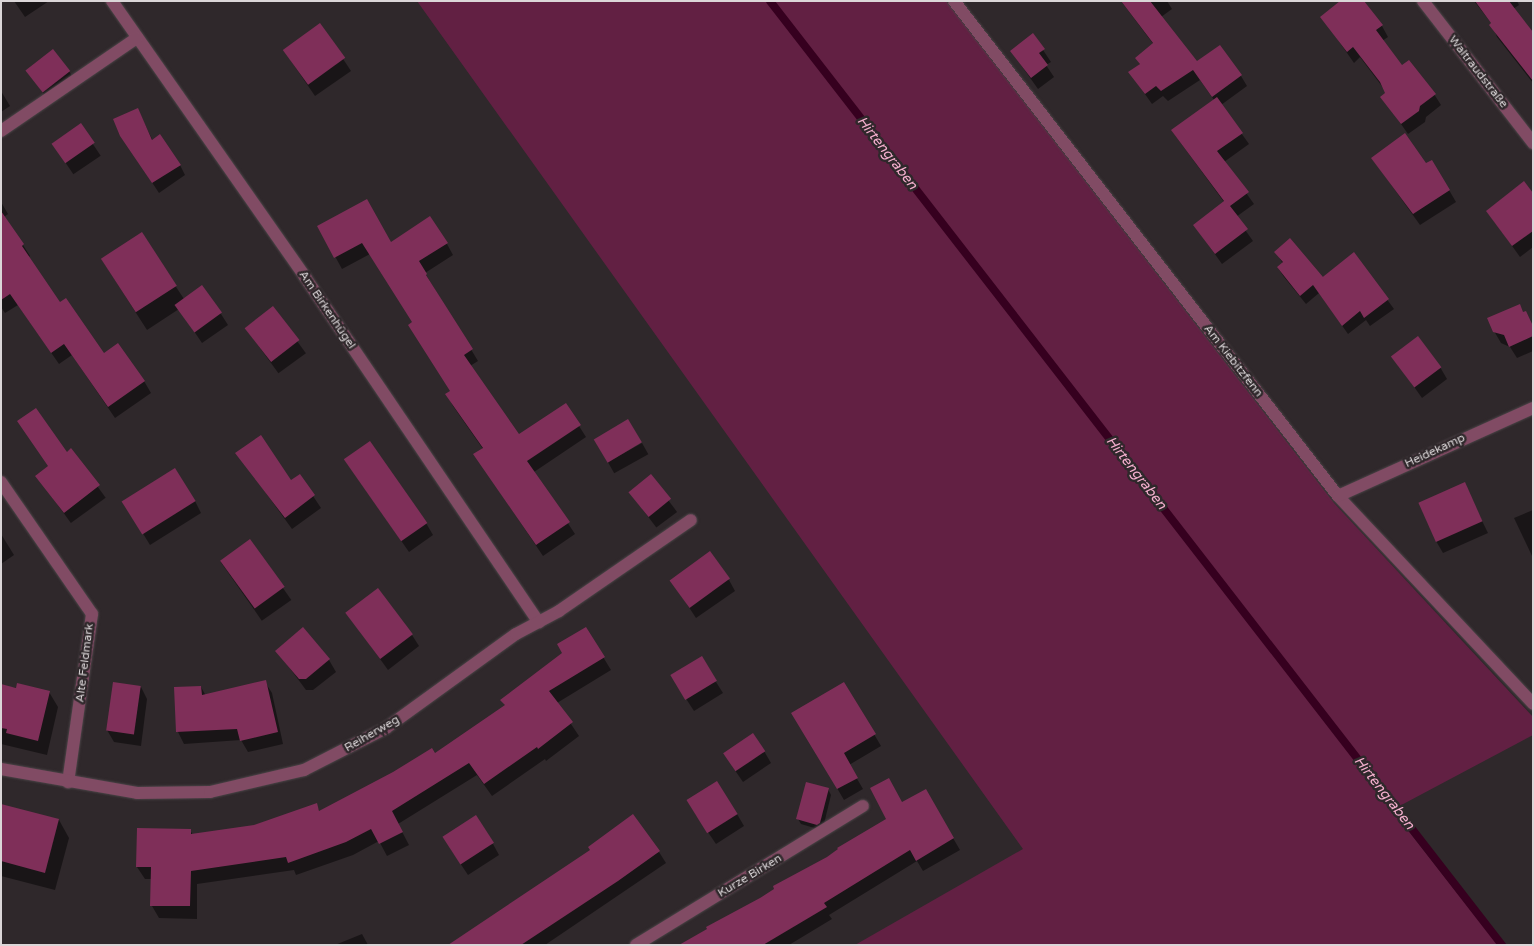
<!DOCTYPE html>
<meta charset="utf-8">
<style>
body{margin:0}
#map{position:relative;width:1534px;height:946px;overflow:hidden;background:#2f282b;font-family:"Varela Round",sans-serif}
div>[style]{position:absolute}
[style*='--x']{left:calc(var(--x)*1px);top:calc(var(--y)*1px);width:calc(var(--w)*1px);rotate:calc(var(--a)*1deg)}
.green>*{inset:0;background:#622043}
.shadow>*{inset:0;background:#0007;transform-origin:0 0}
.stream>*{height:8px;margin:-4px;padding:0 4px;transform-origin:4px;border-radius:4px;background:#36001f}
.building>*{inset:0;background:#7f2f59;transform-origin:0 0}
.roads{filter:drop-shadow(0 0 1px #4b4447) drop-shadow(0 0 1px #4b4447)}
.street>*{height:12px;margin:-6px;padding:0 6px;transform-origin:6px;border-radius:6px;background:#814b64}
span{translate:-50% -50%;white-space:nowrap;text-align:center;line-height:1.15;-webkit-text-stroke:5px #2f282b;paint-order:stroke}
.street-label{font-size:12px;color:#dbd6d8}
.water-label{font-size:14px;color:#f5afce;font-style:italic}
.frame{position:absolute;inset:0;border:2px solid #dbd6d8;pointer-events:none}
</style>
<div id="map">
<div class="green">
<div style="clip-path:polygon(417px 1px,946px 1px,1334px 503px,1533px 717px,1533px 735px,1392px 810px,1498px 945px,855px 945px,1023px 849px)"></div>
</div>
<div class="shadow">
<div style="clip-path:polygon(14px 1px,49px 1px,25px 17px)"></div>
<div style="clip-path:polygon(1121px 1px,1167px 1px,1172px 9px,1161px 17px,1197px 63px,1241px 76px,1247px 86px,1221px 105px,1249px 144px,1224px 162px,1254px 204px,1236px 217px,1253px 241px,1222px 264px,1194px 225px,1224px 202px,1172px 131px,1214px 100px,1200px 80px,1168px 101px,1163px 96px,1152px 104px,1130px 73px,1140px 64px,1154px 45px)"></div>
<div style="clip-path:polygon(1474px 1px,1517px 1px,1519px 5px,1513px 9px,1533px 35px,1533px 83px,1497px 37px,1492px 24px)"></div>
<div style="clip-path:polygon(1322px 17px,1382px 26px,1388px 37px,1382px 41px,1402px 67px,1434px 94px,1441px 105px,1426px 117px,1425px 122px,1408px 134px,1382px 97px,1387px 93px,1360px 57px,1354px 63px)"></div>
<div style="clip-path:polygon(320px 24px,351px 71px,315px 96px,291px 61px)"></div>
<div style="clip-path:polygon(1033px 35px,1051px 62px,1046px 65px,1054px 77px,1038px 89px,1011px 51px)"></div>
<div style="clip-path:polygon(27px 70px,69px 71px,76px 83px,50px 103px)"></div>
<div style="clip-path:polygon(1px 91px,10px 106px,1px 112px)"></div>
<div style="clip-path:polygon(138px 110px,153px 141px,180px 165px,185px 175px,159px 193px,128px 146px)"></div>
<div style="left:80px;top:125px;width:37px;height:33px;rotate:56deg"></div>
<div style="clip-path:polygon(1372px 158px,1426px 165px,1449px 190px,1456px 202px,1420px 225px)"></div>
<div style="clip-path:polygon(1533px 195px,1533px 247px,1520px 257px,1487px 211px)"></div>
<div style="clip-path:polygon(1px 202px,8px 214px,4px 217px,23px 245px,30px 256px,28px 258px,60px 304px,104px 355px,144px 381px,151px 393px,115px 418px,72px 355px,59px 364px,18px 305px,5px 313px,1px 307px)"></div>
<div style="clip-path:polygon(319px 227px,390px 244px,447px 244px,453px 255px,425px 273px,478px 361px,470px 366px,519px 436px,579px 426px,586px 437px,534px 472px,575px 534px,543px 556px,475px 455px,483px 449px,453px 406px,447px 395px,451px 392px,413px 322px,370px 254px,342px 269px)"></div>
<div style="clip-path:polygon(141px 234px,184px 299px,221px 314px,228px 325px,202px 343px,179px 309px,147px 330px,102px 260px)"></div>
<div style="clip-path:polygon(1276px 252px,1322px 279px,1354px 254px,1394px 309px,1370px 326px,1366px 320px,1348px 334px,1319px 293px,1306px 304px,1284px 277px,1278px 268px,1283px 264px)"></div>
<div style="left:273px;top:308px;width:56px;height:34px;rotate:54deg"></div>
<div style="clip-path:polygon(1494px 331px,1533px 332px,1533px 351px,1517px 358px,1510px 347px,1501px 343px)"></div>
<div style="clip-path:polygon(1393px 357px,1440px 367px,1447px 379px,1422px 398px)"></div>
<div style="left:642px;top:443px;width:13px;height:39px;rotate:61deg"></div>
<div style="left:71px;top:450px;width:59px;height:43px;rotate:54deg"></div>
<div style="clip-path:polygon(237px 453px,291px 481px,299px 475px,321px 508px,292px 529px)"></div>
<div style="clip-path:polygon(345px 460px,426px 523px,433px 535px,409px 552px)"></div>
<div style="left:650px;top:476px;width:45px;height:26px;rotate:53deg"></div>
<div style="clip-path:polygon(1464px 484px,1488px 533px,1443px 553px,1436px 541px)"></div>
<div style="clip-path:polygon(195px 501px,201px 513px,150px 545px,131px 514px)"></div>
<div style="clip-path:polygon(1533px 510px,1533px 558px,1514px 518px)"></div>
<div style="clip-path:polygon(1px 534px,14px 555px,1px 564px)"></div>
<div style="left:250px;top:541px;width:72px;height:36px;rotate:55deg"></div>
<div style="clip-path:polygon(671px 580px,729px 580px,735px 591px,696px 618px)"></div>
<div style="clip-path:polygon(347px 613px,412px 635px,419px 646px,388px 670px)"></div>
<div style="clip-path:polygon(586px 629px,611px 670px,557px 703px,579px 736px,546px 761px,545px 759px,492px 796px,477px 775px,398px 824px,409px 845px,387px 856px,379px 841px,353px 855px,296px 875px,294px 870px,197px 884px,197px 919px,159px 918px,152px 906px,152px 879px,145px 879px,137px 867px,190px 830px,193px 835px,254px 826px,316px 805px,320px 812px,435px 755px,506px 706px,502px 700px,563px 653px)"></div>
<div style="clip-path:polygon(277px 651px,329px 660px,336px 672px,313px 690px,306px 690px)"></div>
<div style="clip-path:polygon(265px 682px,272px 693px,283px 744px,248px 752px,241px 740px,184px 744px,178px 732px,201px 687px,206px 696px)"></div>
<div style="clip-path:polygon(716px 682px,723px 693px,694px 711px,679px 688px)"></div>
<div style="clip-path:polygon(844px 683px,881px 746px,849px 765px,863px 789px,844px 800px,793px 713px)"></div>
<div style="clip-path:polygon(1px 686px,49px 692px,58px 707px,47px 755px,1px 744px)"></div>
<div style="clip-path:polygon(141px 687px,147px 699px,141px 746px,114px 742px,107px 730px)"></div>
<div style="clip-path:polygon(764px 751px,771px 763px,743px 782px,732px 766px)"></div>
<div style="clip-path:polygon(828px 789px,831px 795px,823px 828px,821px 830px,801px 824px,798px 819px)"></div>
<div style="clip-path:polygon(925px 790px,960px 850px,923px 871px,917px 861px,829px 915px,832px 919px,789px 945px,684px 945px,828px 858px,887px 819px,902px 804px)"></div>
<div style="clip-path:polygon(695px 813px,737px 814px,744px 826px,716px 844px)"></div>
<div style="clip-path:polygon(1px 818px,59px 820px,69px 838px,55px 890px,1px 876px)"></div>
<div style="clip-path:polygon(493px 844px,499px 855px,468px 875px,450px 848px)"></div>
<div style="clip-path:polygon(659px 852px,666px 863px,545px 945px,450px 945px)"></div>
<div style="clip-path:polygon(362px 934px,368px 945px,335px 945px)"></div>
</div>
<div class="stream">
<div style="--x:770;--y:1;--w:1195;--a:52.21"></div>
</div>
<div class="building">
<div style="clip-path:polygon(1121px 1px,1150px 1px,1197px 61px,1220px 45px,1242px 75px,1212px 97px,1193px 70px,1161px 91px,1156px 86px,1145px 94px,1128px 72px,1140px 64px,1135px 58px,1153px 43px)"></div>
<div style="clip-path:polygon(1340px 1px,1364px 1px,1383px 25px,1376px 30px,1402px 65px,1409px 60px,1436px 94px,1420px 106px,1419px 111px,1401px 124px,1380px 97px,1385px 93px,1380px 82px,1353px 47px,1347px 52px,1320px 17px)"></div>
<div style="clip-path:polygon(1475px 1px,1509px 1px,1533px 32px,1533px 81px,1489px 25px,1491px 23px)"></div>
<div style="left:320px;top:23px;width:43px;height:46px;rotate:54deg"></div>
<div style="clip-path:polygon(1033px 33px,1045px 49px,1039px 53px,1048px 65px,1031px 78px,1010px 51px)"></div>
<div style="left:53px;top:49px;width:28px;height:35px;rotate:52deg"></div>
<div style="clip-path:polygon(1217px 97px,1243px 133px,1217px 151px,1249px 192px,1230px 206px,1248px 229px,1215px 254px,1193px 225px,1224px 201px,1171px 130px)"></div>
<div style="clip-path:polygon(138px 108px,152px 140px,160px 134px,181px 165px,152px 183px,120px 136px,113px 119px)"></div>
<div style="left:81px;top:123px;width:24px;height:36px;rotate:55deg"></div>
<div style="clip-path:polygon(1405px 133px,1426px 163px,1432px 160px,1450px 190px,1413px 214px,1371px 158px)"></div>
<div style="clip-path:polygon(1524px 181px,1533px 193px,1533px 231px,1512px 246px,1486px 211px)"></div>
<div style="clip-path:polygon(367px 199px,391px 242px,430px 216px,448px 243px,419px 261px,427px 274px,426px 275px,473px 349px,464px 355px,519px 434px,566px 403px,581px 425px,527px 461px,570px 522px,536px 545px,473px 454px,483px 448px,445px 394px,450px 391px,408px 325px,412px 322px,362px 243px,334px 258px,317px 226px)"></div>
<div style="clip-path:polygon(1px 211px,24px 244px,22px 246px,60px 302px,66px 298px,104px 353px,118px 343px,145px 381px,108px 407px,64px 344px,51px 353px,10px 294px,1px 300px)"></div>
<div style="left:142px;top:232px;width:64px;height:49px;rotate:57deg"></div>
<div style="clip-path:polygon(1290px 238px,1323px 277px,1319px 280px,1354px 252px,1389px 299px,1364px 318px,1360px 311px,1342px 326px,1313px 285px,1300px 296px,1277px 267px,1283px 262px,1274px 252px)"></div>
<div style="left:202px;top:285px;width:34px;height:34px;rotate:54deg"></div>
<div style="clip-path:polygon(1520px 304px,1523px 312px,1526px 311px,1533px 326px,1533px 336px,1509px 347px,1504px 335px,1493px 332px,1487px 318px)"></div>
<div style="left:273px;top:306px;width:43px;height:36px;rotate:52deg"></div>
<div style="left:1418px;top:336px;width:39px;height:34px;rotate:53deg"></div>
<div style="clip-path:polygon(36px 408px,67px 452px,71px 448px,100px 485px,64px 513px,35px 476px,48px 466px,17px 421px)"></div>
<div style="left:628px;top:419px;width:27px;height:40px;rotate:59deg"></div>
<div style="clip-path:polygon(261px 435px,291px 480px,300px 474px,315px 495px,285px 518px,235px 453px)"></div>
<div style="left:370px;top:441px;width:100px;height:32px;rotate:55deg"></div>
<div style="left:175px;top:468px;width:39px;height:63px;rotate:58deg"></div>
<div style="left:651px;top:474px;width:32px;height:29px;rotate:51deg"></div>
<div style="left:1465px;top:482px;width:43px;height:51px;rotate:66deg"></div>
<div style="left:250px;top:539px;width:59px;height:37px;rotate:54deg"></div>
<div style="left:710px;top:551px;width:34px;height:50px;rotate:54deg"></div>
<div style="left:378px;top:588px;width:58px;height:41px;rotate:53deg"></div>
<div style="clip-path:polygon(303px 627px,330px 659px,306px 679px,299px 679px,275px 651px)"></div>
<div style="clip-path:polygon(586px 627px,605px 657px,549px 691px,573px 722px,538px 749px,537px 747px,484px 784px,469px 763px,392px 811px,403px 832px,379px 844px,371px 829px,346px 842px,288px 863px,286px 857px,191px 871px,190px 906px,150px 906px,151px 867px,136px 867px,137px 828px,191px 829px,191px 834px,254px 825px,317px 803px,319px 811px,393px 772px,432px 748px,435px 753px,505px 705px,500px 700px,562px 653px,557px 644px)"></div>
<div style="left:702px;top:656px;width:29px;height:37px;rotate:59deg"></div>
<div style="clip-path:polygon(266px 680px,278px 732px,240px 741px,237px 729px,176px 732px,174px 687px,201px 686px,202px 695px)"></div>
<div style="left:113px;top:682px;width:28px;height:49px;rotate:8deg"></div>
<div style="clip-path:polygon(844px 682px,876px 734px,844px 753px,858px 778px,837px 789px,791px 713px)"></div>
<div style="clip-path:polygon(17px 683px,50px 691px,38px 741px,6px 733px,7px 729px,1px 728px,1px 684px,16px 688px)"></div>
<div style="left:753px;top:733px;width:22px;height:36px;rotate:56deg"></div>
<div style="clip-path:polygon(889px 778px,902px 802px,926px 789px,954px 838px,916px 861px,910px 850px,824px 903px,827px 907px,763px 945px,679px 945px,707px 929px,706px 927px,760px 898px,774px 889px,773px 886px,827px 857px,838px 849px,837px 848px,886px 819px,870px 788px)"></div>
<div style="left:717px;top:781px;width:39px;height:36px;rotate:58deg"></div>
<div style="clip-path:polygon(806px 782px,829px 788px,820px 823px,817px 825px,796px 819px)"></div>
<div style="clip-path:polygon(1px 804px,59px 819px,45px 873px,1px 861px)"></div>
<div style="clip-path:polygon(633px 814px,660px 851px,618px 881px,521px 945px,448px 945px,590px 850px,588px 847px)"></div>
<div style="left:476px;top:815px;width:33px;height:40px;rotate:57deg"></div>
</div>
<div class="roads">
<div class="street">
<div style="--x:112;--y:1;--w:337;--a:55"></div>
<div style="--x:305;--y:277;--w:417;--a:55.9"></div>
<div style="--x:954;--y:1;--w:626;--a:52.2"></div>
<div style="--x:1338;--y:496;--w:285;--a:46.8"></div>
<div style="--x:1423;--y:1;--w:180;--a:52.2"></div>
<div style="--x:1;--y:131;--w:165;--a:-34.4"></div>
<div style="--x:1;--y:482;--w:160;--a:55.4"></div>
<div style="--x:92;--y:614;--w:170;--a:98.1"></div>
<div style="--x:1338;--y:496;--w:214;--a:-24.3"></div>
<div style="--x:1;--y:769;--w:138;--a:10"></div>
<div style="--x:137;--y:793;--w:73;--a:-0.8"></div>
<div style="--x:210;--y:792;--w:97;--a:-13.2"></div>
<div style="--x:304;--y:770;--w:92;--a:-27.1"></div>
<div style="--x:386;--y:728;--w:160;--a:-35.9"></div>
<div style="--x:516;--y:634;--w:49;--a:-28.1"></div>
<div style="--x:559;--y:611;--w:160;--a:-34.6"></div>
<div style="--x:636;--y:945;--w:266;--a:-31.5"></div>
</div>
</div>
<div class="street-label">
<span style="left:1478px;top:72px;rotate:52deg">Waltraudstraße</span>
<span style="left:327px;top:310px;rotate:56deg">Am Birkenhügel</span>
<span style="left:1233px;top:361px;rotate:52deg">Am Kiebitzfenn</span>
<span style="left:1435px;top:451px;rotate:-25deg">Heidekamp</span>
<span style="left:85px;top:663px;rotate:-83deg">Alte Feldmark</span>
<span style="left:372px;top:734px;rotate:-30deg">Reiherweg</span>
<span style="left:750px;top:876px;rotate:-31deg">Kurze Birken</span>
</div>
<div class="water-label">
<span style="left:887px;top:153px;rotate:52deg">Hirtengraben</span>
<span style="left:1136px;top:473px;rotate:52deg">Hirtengraben</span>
<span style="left:1384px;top:793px;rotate:52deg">Hirtengraben</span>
</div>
<div class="frame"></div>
</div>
